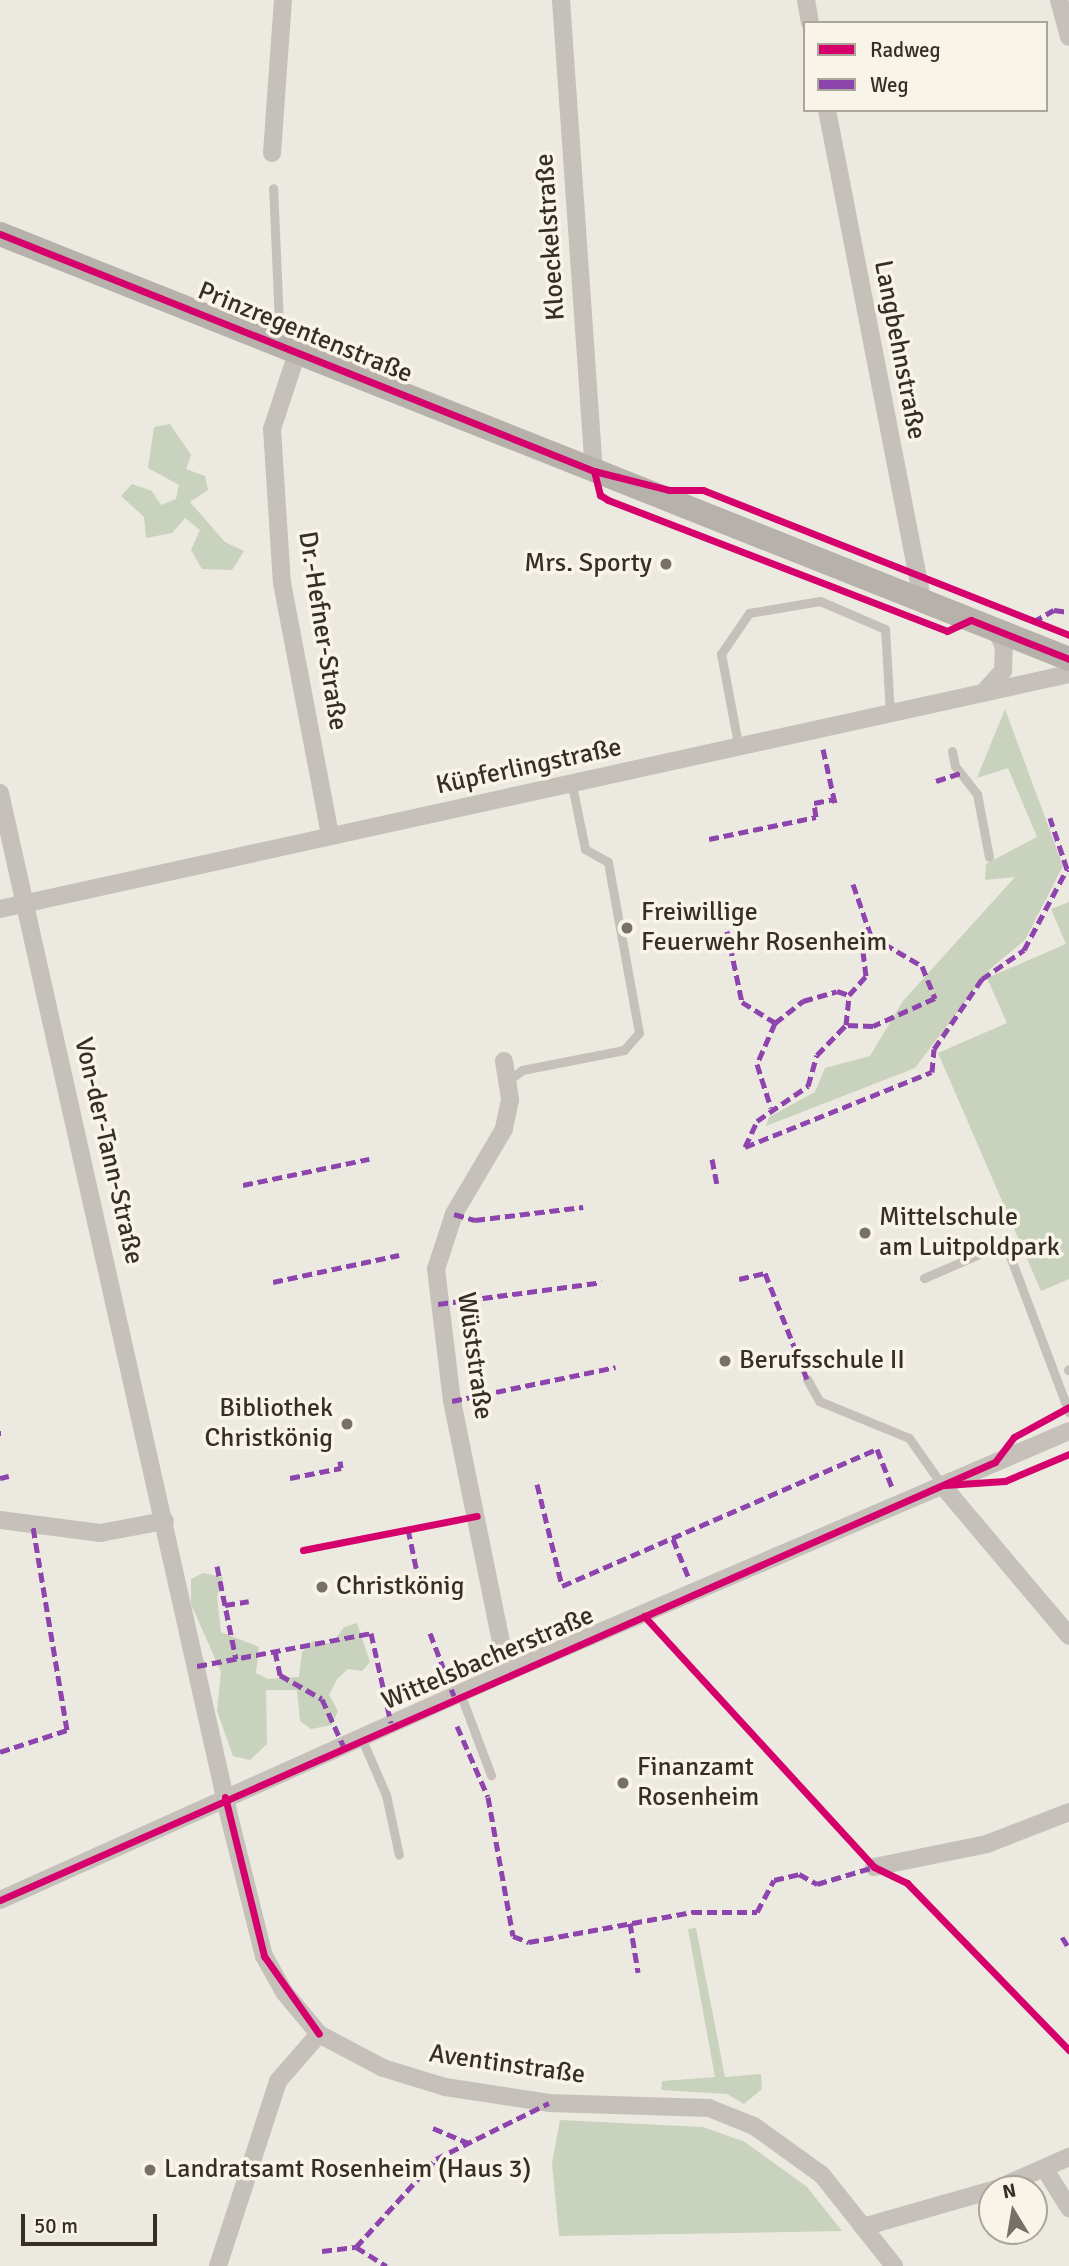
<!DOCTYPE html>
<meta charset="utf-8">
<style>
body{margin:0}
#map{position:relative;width:1069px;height:2266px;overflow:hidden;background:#ece9e1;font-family:Signika,sans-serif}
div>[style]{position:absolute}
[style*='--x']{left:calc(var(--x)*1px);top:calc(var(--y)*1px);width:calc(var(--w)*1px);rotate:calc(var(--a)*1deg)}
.green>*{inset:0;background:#c9d2bc}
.lane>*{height:9px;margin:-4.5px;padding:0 4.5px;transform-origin:4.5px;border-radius:4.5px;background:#c5c1ba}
.street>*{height:18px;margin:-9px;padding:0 9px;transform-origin:9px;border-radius:9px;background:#c5c1ba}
.secondary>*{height:24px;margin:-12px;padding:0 12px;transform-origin:12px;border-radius:12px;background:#b6b1aa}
.quiet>*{height:5px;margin-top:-2.5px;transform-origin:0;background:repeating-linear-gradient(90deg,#8e44ad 0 10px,transparent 0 15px)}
.cycleway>*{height:7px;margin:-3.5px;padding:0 3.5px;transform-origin:3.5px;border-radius:3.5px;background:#d6006c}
.dots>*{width:19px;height:19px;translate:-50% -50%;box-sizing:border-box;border:4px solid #f9f4e8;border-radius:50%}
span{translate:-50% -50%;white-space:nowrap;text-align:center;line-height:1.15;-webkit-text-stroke:7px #f9f4e8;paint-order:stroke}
.street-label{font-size:26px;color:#362f28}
.poi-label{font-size:26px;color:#362f28}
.right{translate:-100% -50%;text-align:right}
.left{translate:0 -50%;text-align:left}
.legend{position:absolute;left:803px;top:21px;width:245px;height:91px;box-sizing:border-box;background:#f9f4e8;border:2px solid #aba59b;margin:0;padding:9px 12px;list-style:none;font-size:21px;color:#362f28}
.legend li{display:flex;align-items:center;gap:14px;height:35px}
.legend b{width:35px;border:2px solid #aba59b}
.north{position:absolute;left:978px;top:2175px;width:70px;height:70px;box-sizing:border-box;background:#f9f4e8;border:2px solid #aba59b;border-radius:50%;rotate:349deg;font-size:19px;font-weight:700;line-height:28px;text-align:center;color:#362f28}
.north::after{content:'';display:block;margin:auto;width:24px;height:32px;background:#767069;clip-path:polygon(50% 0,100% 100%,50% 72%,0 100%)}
.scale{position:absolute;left:21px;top:2214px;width:136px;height:32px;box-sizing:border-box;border:4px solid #362f28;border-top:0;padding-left:9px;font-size:21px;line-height:24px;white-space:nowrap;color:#362f28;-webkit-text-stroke:5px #f9f4e8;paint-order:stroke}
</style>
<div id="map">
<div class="green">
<div style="clip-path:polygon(170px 424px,191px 455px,186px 469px,205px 476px,208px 490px,190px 502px,225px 542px,244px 551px,232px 570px,202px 569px,191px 550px,200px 530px,185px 518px,172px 533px,146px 538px,144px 517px,121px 496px,132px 484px,152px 491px,161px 505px,176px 499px,179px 485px,148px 468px,154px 427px)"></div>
<div style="clip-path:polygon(1005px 709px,1063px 866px,1025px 940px,990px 969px,915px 1068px,766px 1126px,769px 1117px,815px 1092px,825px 1068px,870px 1056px,903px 1001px,1015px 877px,985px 880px,986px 864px,1037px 837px,1008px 768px,977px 778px)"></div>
<div style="clip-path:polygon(1069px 902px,1069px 1279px,1041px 1291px,938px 1053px,1007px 1023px,987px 978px,1066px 944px,1051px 909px)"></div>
<div style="clip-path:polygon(203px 1573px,223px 1577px,217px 1596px,221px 1632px,259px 1647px,256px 1673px,268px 1679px,299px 1677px,302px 1652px,313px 1641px,332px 1644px,344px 1627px,357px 1623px,370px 1662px,362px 1671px,348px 1669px,337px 1679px,329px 1695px,338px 1711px,332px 1725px,311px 1729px,300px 1721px,297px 1690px,266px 1690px,267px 1744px,250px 1760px,233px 1756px,217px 1711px,221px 1672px,191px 1604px,191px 1579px)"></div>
<div style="clip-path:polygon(696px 1928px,725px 2077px,761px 2074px,762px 2089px,744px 2104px,727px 2094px,661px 2090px,662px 2081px,715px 2077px,688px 1929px)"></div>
<div style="clip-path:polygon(560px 2120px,703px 2127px,745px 2142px,807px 2187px,842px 2231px,559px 2236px,552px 2163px)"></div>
</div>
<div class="lane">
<div style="--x:273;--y:342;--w:20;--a:-72"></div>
<div style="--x:279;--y:323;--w:135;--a:-92.5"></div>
<div style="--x:739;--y:749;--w:97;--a:-100.7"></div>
<div style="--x:721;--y:654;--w:50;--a:-55.7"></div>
<div style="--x:749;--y:613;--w:72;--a:-9.6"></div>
<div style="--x:820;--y:601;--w:71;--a:23.3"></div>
<div style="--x:885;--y:629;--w:85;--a:86.6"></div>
<div style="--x:952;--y:751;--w:15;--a:79"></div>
<div style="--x:955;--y:766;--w:36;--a:52"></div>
<div style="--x:977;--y:794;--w:64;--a:79.2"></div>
<div style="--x:508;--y:1081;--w:18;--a:-38"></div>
<div style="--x:522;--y:1070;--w:104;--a:-11.1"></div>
<div style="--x:624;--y:1050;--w:23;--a:-49"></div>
<div style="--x:639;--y:1033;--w:174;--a:-100.3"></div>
<div style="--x:608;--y:862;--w:26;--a:-151"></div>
<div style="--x:585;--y:849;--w:65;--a:-101.5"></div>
<div style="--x:924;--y:1278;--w:88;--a:-23.4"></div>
<div style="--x:1005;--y:1243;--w:181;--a:69.3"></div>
<div style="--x:1068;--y:1370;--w:1;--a:-45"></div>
<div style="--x:807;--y:1379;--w:25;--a:61"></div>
<div style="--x:819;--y:1401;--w:97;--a:22.3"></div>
<div style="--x:909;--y:1438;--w:57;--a:54.9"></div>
<div style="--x:460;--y:1693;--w:88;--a:69.3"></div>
<div style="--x:361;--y:1737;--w:63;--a:66.7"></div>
<div style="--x:386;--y:1795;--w:61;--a:77.8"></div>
</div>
<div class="street">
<div style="--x:561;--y:0;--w:472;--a:86"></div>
<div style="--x:806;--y:0;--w:23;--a:80"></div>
<div style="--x:1059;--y:0;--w:38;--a:75"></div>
<div style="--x:827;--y:110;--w:499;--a:79"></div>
<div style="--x:272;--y:153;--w:153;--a:-85.9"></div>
<div style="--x:297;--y:353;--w:80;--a:108.2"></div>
<div style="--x:272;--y:429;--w:154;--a:86.3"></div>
<div style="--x:282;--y:583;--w:257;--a:79.2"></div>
<div style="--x:983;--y:693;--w:30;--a:-48"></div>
<div style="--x:1003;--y:671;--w:24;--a:-88"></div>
<div style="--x:1004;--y:647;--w:19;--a:-115"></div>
<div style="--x:0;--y:793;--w:1052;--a:77.38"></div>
<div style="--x:230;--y:1820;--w:140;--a:76"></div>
<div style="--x:264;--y:1956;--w:41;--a:60.9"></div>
<div style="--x:284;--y:1992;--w:55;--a:50.2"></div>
<div style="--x:319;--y:2034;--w:72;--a:28"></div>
<div style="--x:383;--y:2068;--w:65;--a:17"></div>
<div style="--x:445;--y:2087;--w:105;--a:8.7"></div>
<div style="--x:549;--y:2103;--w:160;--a:1.8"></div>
<div style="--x:709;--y:2108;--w:48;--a:21.8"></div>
<div style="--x:754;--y:2126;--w:84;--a:35.8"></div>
<div style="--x:822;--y:2175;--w:116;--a:51.6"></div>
<div style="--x:0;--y:909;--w:1095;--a:-12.4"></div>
<div style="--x:504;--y:1061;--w:39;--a:81"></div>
<div style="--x:510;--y:1100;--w:30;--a:102"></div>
<div style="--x:504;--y:1129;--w:99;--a:120.5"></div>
<div style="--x:454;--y:1214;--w:58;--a:108.1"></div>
<div style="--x:436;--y:1269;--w:133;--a:83.1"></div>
<div style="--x:452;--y:1401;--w:277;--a:78.5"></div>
<div style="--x:942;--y:1485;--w:197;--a:49.9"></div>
<div style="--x:0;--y:1520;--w:101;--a:7.4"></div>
<div style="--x:100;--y:1533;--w:66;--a:-10.5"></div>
<div style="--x:874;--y:1867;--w:115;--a:-11.5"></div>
<div style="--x:987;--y:1844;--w:88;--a:-21.3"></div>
<div style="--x:0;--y:1900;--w:556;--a:-24.21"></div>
<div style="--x:507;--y:1672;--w:611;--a:-23.21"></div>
<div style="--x:1046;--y:2171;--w:44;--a:58.1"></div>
<div style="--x:996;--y:2189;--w:80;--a:-23.7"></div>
<div style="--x:863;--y:2227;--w:134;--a:-16"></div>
<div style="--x:218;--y:2266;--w:194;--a:-72"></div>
<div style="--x:278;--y:2081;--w:62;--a:-48.9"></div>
</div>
<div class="secondary">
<div style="--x:0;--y:234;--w:1150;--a:21.68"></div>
</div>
<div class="quiet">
<div style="--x:1033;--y:622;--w:24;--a:-30"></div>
<div style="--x:1054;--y:610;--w:15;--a:8"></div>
<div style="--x:823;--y:749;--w:55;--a:77.5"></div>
<div style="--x:936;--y:781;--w:28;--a:-18"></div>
<div style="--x:709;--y:839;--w:109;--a:-11.6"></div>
<div style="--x:816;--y:817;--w:14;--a:-98"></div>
<div style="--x:814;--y:803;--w:20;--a:-11"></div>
<div style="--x:853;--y:884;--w:55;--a:70.9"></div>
<div style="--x:727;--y:931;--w:73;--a:78.1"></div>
<div style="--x:742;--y:1002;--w:39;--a:32"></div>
<div style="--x:775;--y:1023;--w:45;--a:113.7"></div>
<div style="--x:757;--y:1064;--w:46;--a:72.3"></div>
<div style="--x:871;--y:936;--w:59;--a:30.5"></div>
<div style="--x:922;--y:966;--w:35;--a:68"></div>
<div style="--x:935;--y:998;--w:68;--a:155.7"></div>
<div style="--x:873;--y:1026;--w:27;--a:-178"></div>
<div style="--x:846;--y:1025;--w:30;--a:-84"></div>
<div style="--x:849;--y:995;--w:25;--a:-48"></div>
<div style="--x:866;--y:976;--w:32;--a:-97"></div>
<div style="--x:862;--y:944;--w:12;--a:-42"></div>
<div style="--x:775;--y:1023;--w:36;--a:-38"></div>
<div style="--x:803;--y:1001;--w:35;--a:-16"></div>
<div style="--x:837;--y:991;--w:13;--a:18"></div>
<div style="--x:745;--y:1147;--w:201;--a:-21.9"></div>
<div style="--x:932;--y:1072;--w:23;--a:-85"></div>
<div style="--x:934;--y:1049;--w:85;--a:-55.6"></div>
<div style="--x:982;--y:979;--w:51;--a:-34.6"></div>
<div style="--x:1024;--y:950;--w:92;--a:-62"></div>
<div style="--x:1067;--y:869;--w:54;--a:-108.4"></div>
<div style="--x:745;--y:1147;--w:29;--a:-65"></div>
<div style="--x:757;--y:1121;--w:62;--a:-34.5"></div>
<div style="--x:808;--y:1086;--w:32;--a:-74"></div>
<div style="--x:817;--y:1055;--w:42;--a:-46"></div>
<div style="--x:712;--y:1159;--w:25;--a:79"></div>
<div style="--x:243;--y:1185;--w:129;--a:-11.7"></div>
<div style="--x:454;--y:1214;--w:22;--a:16"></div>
<div style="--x:475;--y:1220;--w:109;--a:-6.9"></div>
<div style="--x:739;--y:1279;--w:27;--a:-13"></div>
<div style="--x:765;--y:1273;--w:114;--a:68.4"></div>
<div style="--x:273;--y:1282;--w:129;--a:-12.1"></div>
<div style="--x:438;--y:1304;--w:165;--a:-7.6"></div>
<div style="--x:452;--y:1401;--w:167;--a:-11.7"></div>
<div style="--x:0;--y:1433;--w:1;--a:0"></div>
<div style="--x:0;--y:1478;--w:9;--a:-13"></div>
<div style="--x:290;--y:1478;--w:52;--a:-11.1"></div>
<div style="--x:341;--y:1468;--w:7;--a:-98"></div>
<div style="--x:537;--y:1484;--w:105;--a:76.2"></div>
<div style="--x:562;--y:1586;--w:344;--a:-23.5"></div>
<div style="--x:877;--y:1449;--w:41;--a:68.5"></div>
<div style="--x:408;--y:1529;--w:44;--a:78.2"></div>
<div style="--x:673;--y:1539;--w:40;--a:68"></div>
<div style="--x:217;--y:1566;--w:95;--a:78.5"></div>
<div style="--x:225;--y:1605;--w:24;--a:-9"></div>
<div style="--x:430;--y:1633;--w:67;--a:69.1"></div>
<div style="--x:275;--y:1651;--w:25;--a:78"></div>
<div style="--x:280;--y:1675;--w:48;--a:29.7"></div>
<div style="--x:322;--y:1699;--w:51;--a:65.5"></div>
<div style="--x:197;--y:1666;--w:177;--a:-10.7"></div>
<div style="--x:371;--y:1633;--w:92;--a:77.5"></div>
<div style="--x:457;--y:1726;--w:77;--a:66.4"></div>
<div style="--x:488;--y:1797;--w:141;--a:79.8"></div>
<div style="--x:513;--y:1936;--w:17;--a:21"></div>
<div style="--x:529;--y:1942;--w:166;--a:-10.4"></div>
<div style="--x:692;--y:1912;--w:65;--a:0"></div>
<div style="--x:757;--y:1912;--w:36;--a:-62"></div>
<div style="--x:774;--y:1880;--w:26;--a:-13"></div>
<div style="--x:799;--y:1874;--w:21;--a:29"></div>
<div style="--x:817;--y:1884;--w:59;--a:-16.6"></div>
<div style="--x:0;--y:1752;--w:71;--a:-18.2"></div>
<div style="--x:67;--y:1730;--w:207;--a:-99.5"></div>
<div style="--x:630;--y:1923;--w:50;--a:80.7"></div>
<div style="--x:1062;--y:1937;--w:13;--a:58"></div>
<div style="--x:433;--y:2128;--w:38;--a:23"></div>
<div style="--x:356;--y:2247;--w:119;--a:-47.7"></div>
<div style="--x:436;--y:2159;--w:126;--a:-26.4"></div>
<div style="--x:322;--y:2251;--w:34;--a:-7"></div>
<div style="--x:356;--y:2247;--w:36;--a:32"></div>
</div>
<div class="cycleway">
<div style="--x:0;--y:234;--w:640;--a:21.75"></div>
<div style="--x:594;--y:471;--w:77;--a:14.2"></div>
<div style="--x:669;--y:490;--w:34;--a:0"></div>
<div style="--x:703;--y:490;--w:394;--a:21.6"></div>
<div style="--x:594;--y:471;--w:25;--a:76"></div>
<div style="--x:600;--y:495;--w:9;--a:32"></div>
<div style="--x:608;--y:500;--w:363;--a:21.1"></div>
<div style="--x:947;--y:631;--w:26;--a:-25"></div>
<div style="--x:971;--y:620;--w:105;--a:21.7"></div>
<div style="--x:945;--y:1485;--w:60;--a:-3.8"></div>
<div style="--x:1005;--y:1481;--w:69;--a:-22.9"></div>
<div style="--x:303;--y:1550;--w:177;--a:-11.1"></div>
<div style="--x:644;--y:1616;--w:340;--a:47.5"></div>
<div style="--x:874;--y:1867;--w:37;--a:26"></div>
<div style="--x:907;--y:1883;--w:233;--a:45.9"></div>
<div style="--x:225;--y:1797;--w:164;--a:76.2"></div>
<div style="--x:264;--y:1956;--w:95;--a:54.8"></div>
<div style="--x:0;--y:1900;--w:1087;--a:-23.76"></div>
<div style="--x:995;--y:1462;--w:31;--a:-53"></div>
<div style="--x:1014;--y:1437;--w:63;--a:-28.6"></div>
</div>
<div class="dots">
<div style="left:666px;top:564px;background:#767069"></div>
<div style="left:627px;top:928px;background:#767069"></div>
<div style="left:865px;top:1233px;background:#767069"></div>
<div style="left:725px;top:1361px;background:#767069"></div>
<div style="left:347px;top:1424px;background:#767069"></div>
<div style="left:322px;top:1587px;background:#767069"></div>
<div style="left:623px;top:1783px;background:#767069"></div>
<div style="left:150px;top:2170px;background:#767069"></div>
</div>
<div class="street-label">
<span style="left:551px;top:237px;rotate:-94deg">Kloeckelstraße</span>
<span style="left:305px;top:333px;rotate:22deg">Prinzregentenstraße</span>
<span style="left:899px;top:350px;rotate:79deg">Langbehnstraße</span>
<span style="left:322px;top:631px;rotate:81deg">Dr.-Hefner-Straße</span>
<span style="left:529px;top:767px;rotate:-12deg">Küpferlingstraße</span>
<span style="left:108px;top:1151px;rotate:77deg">Von-der-Tann-Straße</span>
<span style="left:474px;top:1356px;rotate:82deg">Wüststraße</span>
<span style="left:488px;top:1659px;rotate:-23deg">Wittelsbacherstraße</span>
<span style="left:507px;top:2065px;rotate:8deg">Aventinstraße</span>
</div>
<div class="poi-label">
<span class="right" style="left:652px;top:564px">Mrs. Sporty</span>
<span class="left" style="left:641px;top:928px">Freiwillige<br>Feuerwehr Rosenheim</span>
<span class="left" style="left:879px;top:1233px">Mittelschule<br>am Luitpoldpark</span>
<span class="left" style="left:739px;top:1361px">Berufsschule II</span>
<span class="right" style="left:333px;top:1424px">Bibliothek<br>Christkönig</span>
<span class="left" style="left:336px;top:1587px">Christkönig</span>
<span class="left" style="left:637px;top:1783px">Finanzamt<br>Rosenheim</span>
<span class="left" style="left:164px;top:2170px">Landratsamt Rosenheim (Haus 3)</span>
</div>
<ul class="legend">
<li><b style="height:9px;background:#d6006c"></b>Radweg</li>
<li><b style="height:9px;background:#8e44ad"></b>Weg</li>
</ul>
<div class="north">N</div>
<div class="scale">50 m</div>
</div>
